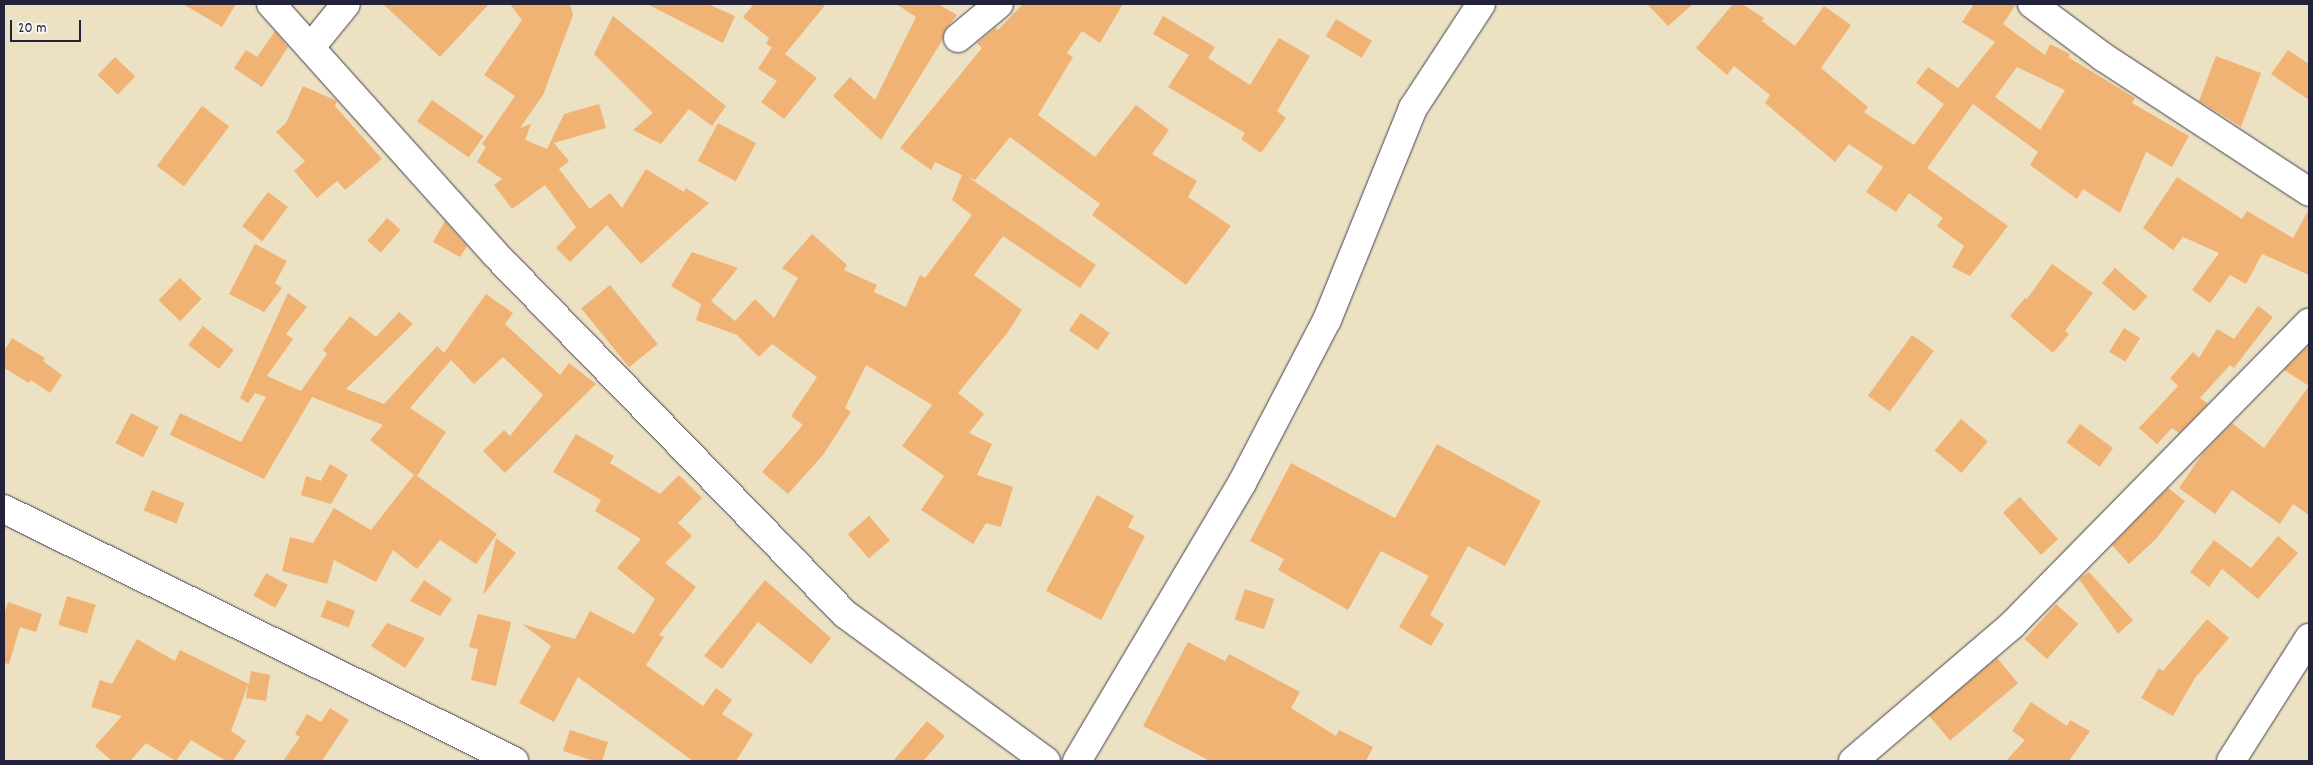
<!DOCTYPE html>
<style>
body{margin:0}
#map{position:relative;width:2313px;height:765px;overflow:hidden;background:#ede1c3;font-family:Dekko,sans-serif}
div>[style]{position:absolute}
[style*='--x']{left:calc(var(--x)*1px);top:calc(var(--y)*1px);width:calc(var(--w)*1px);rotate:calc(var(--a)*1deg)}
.building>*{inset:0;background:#f1b374;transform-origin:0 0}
.roads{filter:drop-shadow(0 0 1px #403f4f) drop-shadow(0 0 1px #403f4f)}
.minor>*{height:28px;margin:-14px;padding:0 14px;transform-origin:14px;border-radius:14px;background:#fff}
.major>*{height:28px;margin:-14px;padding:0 14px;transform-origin:14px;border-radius:14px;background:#fff}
span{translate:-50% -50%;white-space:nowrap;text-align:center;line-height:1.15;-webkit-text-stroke:4.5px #f6f6f2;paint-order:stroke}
.frame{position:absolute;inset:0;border:5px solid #22223b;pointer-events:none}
.scale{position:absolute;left:10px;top:20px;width:71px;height:22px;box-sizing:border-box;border:2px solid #22223b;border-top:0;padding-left:6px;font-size:15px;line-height:18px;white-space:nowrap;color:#22223b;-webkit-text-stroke:4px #f6f6f2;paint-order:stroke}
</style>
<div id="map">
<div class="building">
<div style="clip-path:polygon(183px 4px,236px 4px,222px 27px)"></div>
<div style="clip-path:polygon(383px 4px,489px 4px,440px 57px)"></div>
<div style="clip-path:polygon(510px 4px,570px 4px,573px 15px,543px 95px,520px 128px,531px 124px,525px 140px,547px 149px,564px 114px,599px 104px,606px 128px,554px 143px,569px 161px,559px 169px,590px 209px,610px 193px,622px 208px,646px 169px,684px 192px,686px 188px,709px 203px,641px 264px,607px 225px,570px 262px,556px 248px,576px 227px,545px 185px,512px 209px,494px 185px,502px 179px,477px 162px,486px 147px,482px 144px,515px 96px,484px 75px,522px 20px)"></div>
<div style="clip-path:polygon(647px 4px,708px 4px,735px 16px,723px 43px)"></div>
<div style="clip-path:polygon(754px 4px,826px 4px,785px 54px,817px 78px,784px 119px,761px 102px,777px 81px,758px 69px,772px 47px,766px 44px,769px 38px,743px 17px)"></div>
<div style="clip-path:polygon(896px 4px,938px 4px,957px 15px,944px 32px,943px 39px,881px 140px,833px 96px,850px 77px,875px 100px,916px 17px)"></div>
<div style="clip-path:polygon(1023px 4px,1123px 4px,1100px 43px,1082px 31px,1067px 53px,1073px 57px,1038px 115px,1095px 157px,1136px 105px,1169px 130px,1152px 154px,1197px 181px,1188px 197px,1231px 226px,1186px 285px,1092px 215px,1100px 204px,1010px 137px,975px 180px,968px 177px,1096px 265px,1080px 288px,1003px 236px,974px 275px,1022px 310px,1008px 332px,958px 393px,984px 414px,969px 433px,992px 444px,977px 475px,1013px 487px,1001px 527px,986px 523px,973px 544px,921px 510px,944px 476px,902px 446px,932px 405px,866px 365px,845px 408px,851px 412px,823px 455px,788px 494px,762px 472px,803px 425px,791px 416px,817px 377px,772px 344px,759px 357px,737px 335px,696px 320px,701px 304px,671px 286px,692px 252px,738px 268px,711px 301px,735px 321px,755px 299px,774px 318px,798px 278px,782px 268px,812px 234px,847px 265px,844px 270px,877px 285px,874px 292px,906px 307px,920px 275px,925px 278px,972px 215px,952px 200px,962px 175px,935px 162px,931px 170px,900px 148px,982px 48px,977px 43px,995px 28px,998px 30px)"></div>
<div style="clip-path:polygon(1647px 4px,1693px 4px,1668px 26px)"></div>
<div style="clip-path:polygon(evenodd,1733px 4px,1742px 4px,1764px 18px,1762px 21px,1795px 46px,1824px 6px,1851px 25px,1821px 68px,1868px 107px,1864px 112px,1914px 145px,1944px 104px,1916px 83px,1928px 67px,1958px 88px,1995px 42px,1962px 22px,1974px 4px,2016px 4px,2003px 24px,2045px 55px,2050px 44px,2070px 54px,2068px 57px,2135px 98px,2132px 103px,2189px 136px,2172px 167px,2146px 152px,2120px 213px,2083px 189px,2077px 199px,2030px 165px,2038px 152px,1973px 104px,1927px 168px,2008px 226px,1970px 276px,1952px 267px,1964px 246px,1937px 226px,1943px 218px,1909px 193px,1896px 212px,1866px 192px,1883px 167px,1849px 144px,1835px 162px,1765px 103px,1770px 95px,1734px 66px,1727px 75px,1696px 48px,1733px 4px,2017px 67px,2065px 90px,2040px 130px,1995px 97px,2017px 67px)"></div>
<div style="clip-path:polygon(613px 16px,726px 106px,712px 126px,689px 109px,661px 144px,633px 130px,653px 113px,594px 54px)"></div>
<div style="clip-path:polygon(1163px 16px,1215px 47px,1208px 58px,1250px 85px,1279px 38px,1310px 56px,1277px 111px,1286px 118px,1261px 153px,1241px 139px,1245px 133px,1168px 87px,1189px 55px,1153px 34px)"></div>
<div style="left:1336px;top:19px;width:42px;height:20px;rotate:31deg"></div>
<div style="clip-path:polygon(275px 31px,288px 47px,262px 87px,234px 68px,246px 50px,257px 57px)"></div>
<div style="clip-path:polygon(2288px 50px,2309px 64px,2309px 100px,2271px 74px)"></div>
<div style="clip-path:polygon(2216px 56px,2261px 73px,2241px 127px,2199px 101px)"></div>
<div style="left:115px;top:57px;width:28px;height:25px;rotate:44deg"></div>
<div style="clip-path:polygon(303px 86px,337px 101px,335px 106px,382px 159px,345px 190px,337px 181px,317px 198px,294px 171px,305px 161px,276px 132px,286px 123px)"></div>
<div style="left:432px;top:100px;width:63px;height:26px;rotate:35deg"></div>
<div style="left:202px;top:106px;width:34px;height:75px;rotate:37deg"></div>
<div style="left:718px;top:123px;width:43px;height:43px;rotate:28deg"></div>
<div style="clip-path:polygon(2177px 177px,2242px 219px,2247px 211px,2293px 238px,2309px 209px,2309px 275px,2262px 254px,2246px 284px,2230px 275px,2210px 303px,2192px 290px,2219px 253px,2183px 237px,2173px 250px,2143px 228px)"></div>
<div style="left:268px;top:192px;width:25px;height:43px;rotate:37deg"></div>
<div style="left:387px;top:218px;width:18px;height:30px;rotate:41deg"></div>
<div style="clip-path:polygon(445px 221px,467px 246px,460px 257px,433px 242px)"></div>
<div style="clip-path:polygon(255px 244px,287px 261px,275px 283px,282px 288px,264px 312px,229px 294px)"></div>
<div style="clip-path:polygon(2052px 264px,2093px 293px,2065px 331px,2069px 334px,2053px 353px,2010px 316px,2025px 298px,2027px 299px)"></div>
<div style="left:2115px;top:268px;width:43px;height:20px;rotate:41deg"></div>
<div style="left:180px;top:278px;width:30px;height:31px;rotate:44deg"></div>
<div style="left:610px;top:285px;width:76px;height:37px;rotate:51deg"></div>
<div style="clip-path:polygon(288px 293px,307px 307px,286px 334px,293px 339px,267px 376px,301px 391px,327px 354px,323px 350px,350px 316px,376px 337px,399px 312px,413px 324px,346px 389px,384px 404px,437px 346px,444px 353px,486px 294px,513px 313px,505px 324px,560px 375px,569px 363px,596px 384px,505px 473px,483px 451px,504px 430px,510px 436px,543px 395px,503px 357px,474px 384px,451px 360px,410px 408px,446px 432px,417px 476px,497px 534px,476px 564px,440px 540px,417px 569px,393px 550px,376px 582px,334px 560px,327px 584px,282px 571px,290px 537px,313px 543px,334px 508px,371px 530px,414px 475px,370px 440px,383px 425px,312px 397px,264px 479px,170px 435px,180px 413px,241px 442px,266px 397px,255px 393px,248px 403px,240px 398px)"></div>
<div style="clip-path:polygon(2258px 306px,2273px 317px,2234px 368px,2230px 365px,2200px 398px,2208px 404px,2179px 433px,2172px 428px,2157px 444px,2139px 428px,2178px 386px,2170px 378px,2193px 352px,2199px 358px,2217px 329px,2234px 339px)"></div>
<div style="left:1081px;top:313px;width:35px;height:21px;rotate:35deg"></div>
<div style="left:203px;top:326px;width:39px;height:24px;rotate:38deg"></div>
<div style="left:2124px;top:328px;width:19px;height:28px;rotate:32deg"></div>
<div style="left:1912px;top:335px;width:27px;height:75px;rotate:36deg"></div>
<div style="clip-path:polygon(12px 338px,45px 358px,43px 361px,62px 375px,50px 393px,31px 380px,29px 383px,4px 368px,4px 351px)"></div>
<div style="clip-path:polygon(2309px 345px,2309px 515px,2293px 504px,2280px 524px,2232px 490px,2215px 514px,2179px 488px,2203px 453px,2232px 423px,2264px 448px,2309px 386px,2284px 370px)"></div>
<div style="left:131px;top:413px;width:31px;height:34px;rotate:27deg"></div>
<div style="left:1961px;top:419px;width:35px;height:41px;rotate:40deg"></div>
<div style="left:2080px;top:424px;width:41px;height:23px;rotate:36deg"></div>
<div style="clip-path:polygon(576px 434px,614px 456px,610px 463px,660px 494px,679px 475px,702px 498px,678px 523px,692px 536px,665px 563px,696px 587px,659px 635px,664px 637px,646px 665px,703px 706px,716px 688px,732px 700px,722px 714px,753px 734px,736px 761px,693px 761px,578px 677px,554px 722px,519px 703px,551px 646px,522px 624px,575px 639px,590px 611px,634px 634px,655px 599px,617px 568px,641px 539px,595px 511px,601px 500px,553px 472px)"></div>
<div style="clip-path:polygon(1437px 444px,1541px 501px,1505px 566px,1468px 546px,1430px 615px,1444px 624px,1431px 646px,1399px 627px,1429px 576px,1381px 551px,1348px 610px,1278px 570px,1284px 559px,1250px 541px,1291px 463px,1395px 518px)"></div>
<div style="clip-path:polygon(330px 464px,348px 475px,331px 504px,301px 495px,306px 476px,321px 481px)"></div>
<div style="clip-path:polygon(2168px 488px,2185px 501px,2156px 539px,2129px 564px,2112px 545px)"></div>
<div style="left:152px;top:490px;width:35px;height:22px;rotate:22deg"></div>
<div style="clip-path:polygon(1097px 495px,1134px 516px,1128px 527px,1145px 536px,1101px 620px,1046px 591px)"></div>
<div style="left:2020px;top:497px;width:57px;height:23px;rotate:48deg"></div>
<div style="left:869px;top:516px;width:32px;height:28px;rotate:49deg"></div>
<div style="clip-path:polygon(2278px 536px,2298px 553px,2258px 599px,2222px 569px,2209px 587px,2190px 572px,2214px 540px,2251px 568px)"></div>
<div style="clip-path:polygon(496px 538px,516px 553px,483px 595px)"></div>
<div style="clip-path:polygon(2089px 572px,2133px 620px,2118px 634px,2079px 579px)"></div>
<div style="left:266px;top:573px;width:25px;height:26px;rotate:29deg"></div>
<div style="clip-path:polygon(424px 580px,452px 599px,440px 616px,410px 601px)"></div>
<div style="clip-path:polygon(765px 580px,831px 638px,811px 664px,758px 622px,722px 669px,704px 656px)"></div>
<div style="left:1245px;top:589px;width:31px;height:32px;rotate:19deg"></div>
<div style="left:67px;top:596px;width:30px;height:30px;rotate:17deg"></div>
<div style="left:327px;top:600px;width:30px;height:18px;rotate:21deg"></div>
<div style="clip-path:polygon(8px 602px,42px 614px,36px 632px,20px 627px,9px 664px,4px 663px,4px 614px)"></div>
<div style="left:2056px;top:604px;width:30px;height:47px;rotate:42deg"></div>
<div style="clip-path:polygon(478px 614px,511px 622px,496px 686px,471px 680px,478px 649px,469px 647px)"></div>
<div style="clip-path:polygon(2207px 619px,2229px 638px,2195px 678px,2173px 716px,2141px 698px,2159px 668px,2163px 671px)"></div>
<div style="clip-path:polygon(387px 623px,425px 638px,405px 668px,371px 646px)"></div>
<div style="clip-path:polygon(137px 639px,175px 661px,180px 650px,249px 684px,251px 671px,270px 675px,266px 701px,246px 698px,248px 685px,231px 731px,246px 741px,233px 761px,226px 761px,191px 740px,176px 761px,146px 743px,130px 761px,112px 761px,95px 746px,122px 716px,91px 707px,100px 680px,112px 684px)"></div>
<div style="clip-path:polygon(1188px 642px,1225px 661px,1229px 654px,1300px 692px,1291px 708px,1336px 736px,1339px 730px,1373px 747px,1366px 761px,1210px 761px,1143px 726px)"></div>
<div style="left:1997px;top:658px;width:33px;height:89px;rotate:50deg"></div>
<div style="clip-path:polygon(2031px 702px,2067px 726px,2070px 720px,2090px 731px,2069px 761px,2006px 761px,2025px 740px,2012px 731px)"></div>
<div style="clip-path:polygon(330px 708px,349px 720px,322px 761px,283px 761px,300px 737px,295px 734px,307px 714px,321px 722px)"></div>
<div style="clip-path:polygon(927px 721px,945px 736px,923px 761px,893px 761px)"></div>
<div style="left:570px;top:730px;width:40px;height:22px;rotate:18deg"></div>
</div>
<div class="roads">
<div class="minor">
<div style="--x:271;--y:4;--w:337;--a:48.1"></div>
<div style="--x:496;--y:255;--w:501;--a:45.81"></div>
<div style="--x:845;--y:614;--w:249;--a:36.2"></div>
<div style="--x:2032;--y:4;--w:89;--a:36.7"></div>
<div style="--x:2103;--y:57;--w:246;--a:33.2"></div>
<div style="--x:958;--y:38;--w:53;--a:-39.7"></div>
<div style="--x:311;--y:47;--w:55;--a:-50.9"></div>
<div style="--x:1077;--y:761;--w:323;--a:-59.3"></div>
<div style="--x:1242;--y:483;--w:184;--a:-62.5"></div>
<div style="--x:1327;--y:320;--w:229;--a:-67.9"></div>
<div style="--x:1413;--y:108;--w:124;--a:-56.8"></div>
<div style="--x:1853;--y:761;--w:209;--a:-40.5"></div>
<div style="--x:2012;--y:625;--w:424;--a:-45.5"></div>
<div style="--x:2231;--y:761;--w:146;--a:-57.6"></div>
</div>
<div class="major">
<div style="--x:4;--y:509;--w:569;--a:26.29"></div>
</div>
</div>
<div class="frame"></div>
<div class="scale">20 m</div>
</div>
